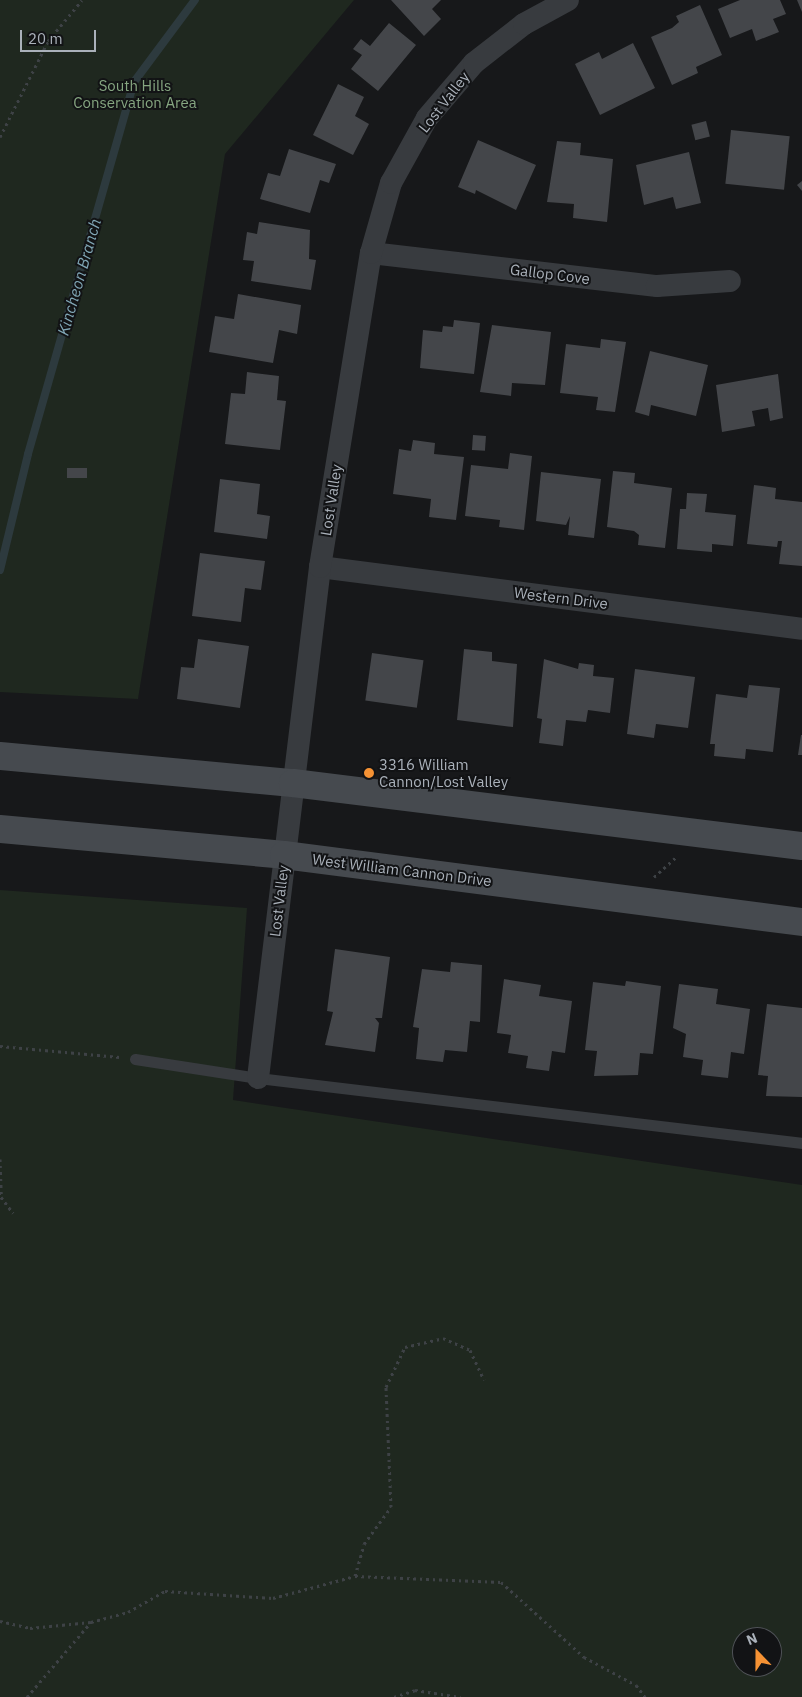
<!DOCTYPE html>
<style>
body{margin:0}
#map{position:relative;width:802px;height:1697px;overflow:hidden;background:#17181a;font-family:"IBM Plex Sans",sans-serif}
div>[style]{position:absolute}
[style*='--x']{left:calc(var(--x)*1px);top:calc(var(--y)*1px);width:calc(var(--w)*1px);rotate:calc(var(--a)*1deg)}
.green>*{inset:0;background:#1f281f}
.stream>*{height:8px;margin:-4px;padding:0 4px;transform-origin:4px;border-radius:4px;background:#2d3a3e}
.building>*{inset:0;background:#44464a;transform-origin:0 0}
.path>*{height:3px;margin-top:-1.5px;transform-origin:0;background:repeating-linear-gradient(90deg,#3e4246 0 2.5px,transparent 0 6.5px)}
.service>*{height:11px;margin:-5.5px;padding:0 5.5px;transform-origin:5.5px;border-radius:5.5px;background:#383b3f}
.minor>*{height:22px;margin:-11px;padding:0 11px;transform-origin:11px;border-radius:11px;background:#383b3f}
.secondary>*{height:28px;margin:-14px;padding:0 14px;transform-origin:14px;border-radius:14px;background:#464a4f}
.dots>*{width:14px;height:14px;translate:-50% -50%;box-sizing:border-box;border:2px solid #121315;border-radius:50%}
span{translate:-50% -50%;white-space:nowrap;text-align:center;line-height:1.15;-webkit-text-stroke:4px #121315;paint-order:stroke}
.park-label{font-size:15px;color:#85a580}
.street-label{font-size:15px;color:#aab1ba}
.poi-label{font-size:15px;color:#aab1ba}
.left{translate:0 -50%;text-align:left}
.water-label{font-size:16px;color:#80a6b5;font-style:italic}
.north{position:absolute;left:732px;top:1627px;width:50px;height:50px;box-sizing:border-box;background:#121315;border:1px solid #4f5257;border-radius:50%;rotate:338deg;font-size:14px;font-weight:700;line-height:20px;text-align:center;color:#aab1ba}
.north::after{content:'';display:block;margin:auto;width:18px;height:22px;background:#f59234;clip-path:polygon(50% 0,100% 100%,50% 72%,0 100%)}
.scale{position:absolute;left:20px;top:30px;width:76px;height:22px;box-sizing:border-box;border:2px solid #aab1ba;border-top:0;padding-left:6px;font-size:15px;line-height:18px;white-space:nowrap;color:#aab1ba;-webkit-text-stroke:4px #121315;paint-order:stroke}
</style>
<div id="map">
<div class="green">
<div style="clip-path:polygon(0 0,354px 0,225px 154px,138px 699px,0 692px)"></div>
<div style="clip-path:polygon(evenodd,0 890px,247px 908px,233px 1100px,802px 1185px,802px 1697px,0 1697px,0 890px,742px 1637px,772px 1637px,772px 1667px,742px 1667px,742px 1637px)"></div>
</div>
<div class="stream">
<div style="--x:0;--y:570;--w:119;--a:-76.4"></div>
<div style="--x:28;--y:454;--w:387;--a:-74.1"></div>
<div style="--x:134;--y:82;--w:102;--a:-53.4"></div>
</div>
<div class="building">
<div style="clip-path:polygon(391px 0,441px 0,432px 9px,441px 19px,424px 36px)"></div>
<div style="clip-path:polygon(740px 0,780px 0,786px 14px,773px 19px,779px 32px,756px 41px,752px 29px,730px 38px,718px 9px)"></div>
<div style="clip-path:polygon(797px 0,802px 0,802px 12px)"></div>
<div style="clip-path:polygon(700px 5px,722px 55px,696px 67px,698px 73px,672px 85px,651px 37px,672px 28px,679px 22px,676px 16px)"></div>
<div style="clip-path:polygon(389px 23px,416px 45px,378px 91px,351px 69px,362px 55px,353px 49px,361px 39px,370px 46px)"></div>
<div style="clip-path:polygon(633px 43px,655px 88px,600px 115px,575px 64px,599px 52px,602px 59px)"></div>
<div style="clip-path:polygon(338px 84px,364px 97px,355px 116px,369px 124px,353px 155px,313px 135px)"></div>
<div style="left:706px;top:121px;width:16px;height:15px;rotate:76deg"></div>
<div style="left:731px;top:130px;width:59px;height:54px;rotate:6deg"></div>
<div style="clip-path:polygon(478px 140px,536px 165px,516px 210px,476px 190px,475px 194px,458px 187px)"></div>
<div style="clip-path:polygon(557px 141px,581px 143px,580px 155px,613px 159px,607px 222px,573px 218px,574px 204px,547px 202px)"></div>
<div style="clip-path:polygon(289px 149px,336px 164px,329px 183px,320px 180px,310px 213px,260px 199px,268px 173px,280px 176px)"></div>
<div style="clip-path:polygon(689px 152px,701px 203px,676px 209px,673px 197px,644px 205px,636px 165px)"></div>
<div style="clip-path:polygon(802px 181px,802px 191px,797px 185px)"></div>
<div style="clip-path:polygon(259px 222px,310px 230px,309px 259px,316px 260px,311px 290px,251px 281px,254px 261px,243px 260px,247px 232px,257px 234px)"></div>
<div style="clip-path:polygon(238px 294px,301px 305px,297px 334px,279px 330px,273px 363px,209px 352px,215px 316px,234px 319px)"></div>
<div style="clip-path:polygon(454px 320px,480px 323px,474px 374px,420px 368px,423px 330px,442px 332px,443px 326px,453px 327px)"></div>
<div style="clip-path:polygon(492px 325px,551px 332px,545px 385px,512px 383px,511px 396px,480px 392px)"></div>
<div style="clip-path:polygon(601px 339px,626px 342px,615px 412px,596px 410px,598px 397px,560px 393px,566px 344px,600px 348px)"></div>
<div style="clip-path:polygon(650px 351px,708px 365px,696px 416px,651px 405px,649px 416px,635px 412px)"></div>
<div style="clip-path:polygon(247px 372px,279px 376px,277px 400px,286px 401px,280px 450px,225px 444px,231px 393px,245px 394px)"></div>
<div style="clip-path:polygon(778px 374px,783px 418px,770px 421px,768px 408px,752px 411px,755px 426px,722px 432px,716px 385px)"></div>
<div style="left:473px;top:435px;width:13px;height:15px;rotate:4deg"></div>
<div style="clip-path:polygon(413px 440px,435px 443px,434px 454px,464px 457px,456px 520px,429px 517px,431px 499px,393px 494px,399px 449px,411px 451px)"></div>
<div style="clip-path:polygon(510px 453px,532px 456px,524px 530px,499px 527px,500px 520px,465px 516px,471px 465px,508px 469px)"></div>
<div style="left:67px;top:468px;width:20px;height:10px"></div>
<div style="clip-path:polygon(613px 471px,635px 473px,634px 483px,672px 488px,665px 548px,638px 545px,639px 535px,634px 531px,607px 527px)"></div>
<div style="clip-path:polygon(541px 472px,601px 479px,594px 538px,568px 535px,570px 516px,566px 525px,536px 521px)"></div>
<div style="clip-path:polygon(220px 479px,260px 484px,257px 514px,270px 516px,267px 539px,214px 532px)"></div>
<div style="clip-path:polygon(754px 485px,776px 488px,775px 499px,802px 502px,802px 566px,779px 564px,782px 541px,778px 541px,777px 547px,747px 544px)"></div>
<div style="clip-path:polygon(687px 493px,707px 494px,705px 512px,736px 515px,733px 546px,712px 544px,712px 552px,677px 549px,680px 509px,686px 509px)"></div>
<div style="clip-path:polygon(200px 553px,265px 561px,261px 590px,245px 588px,241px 622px,192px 616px)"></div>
<div style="clip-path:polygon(198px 639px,249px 646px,240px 708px,177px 699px,181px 667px,194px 668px)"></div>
<div style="clip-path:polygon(464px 649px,492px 652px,492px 661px,517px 664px,513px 727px,457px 720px)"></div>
<div style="left:372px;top:653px;width:52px;height:48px;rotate:8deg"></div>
<div style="clip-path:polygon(544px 659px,578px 669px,579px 663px,594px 665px,593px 676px,614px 678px,610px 713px,588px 710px,586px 722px,566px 720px,563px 746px,539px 743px,542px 719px,537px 718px)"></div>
<div style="clip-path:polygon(635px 669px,695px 677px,688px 728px,656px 724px,654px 738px,627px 734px)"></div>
<div style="clip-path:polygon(749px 685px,780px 688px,773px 752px,746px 749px,745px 759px,714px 756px,715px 744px,710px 744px,716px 694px,747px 698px)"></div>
<div style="clip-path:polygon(801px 735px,802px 735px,802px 755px,798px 755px)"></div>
<div style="clip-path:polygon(335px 949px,390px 957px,382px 1018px,375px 1018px,379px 1023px,375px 1052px,325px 1045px,333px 1012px,327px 1011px)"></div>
<div style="clip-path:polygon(451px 962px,482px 965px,480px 1022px,470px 1021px,467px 1052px,445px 1050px,443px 1062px,416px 1059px,419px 1028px,413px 1027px,422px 969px,450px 972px)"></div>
<div style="clip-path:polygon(504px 979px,541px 985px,539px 996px,572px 1001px,565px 1053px,552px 1051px,549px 1071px,526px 1068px,528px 1056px,508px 1053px,511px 1035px,497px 1033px)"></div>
<div style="clip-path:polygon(626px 981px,661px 986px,653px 1054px,640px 1053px,638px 1075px,594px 1076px,597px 1051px,585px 1050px,593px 982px,625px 986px)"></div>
<div style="clip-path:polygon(679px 984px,718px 989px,716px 1004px,750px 1009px,744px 1054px,731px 1052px,728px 1078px,701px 1075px,703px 1060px,683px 1057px,686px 1034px,673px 1028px)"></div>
<div style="clip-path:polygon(767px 1004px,802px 1008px,802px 1097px,766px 1096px,768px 1076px,758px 1075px)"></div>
</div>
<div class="path">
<div style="--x:0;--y:137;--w:107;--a:-63.4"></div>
<div style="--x:48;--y:41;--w:53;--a:-50.3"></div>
<div style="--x:654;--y:877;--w:30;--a:-42"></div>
<div style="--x:0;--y:1046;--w:120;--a:5.3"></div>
<div style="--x:0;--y:1159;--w:38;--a:88"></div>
<div style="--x:1;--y:1197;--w:20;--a:53"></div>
<div style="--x:355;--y:1576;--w:33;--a:-74"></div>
<div style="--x:364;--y:1544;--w:46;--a:-53.9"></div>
<div style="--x:391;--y:1507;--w:120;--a:-92.4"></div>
<div style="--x:386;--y:1387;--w:44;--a:-64.6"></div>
<div style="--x:405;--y:1347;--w:39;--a:-13"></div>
<div style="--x:443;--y:1338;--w:30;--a:24"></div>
<div style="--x:470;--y:1350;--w:33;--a:65"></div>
<div style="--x:0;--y:1621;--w:31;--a:13"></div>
<div style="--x:30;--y:1628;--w:61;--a:-5.6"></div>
<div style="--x:27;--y:1697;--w:99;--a:-49.5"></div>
<div style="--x:91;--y:1622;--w:38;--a:-15"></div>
<div style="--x:128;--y:1612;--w:43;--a:-29.6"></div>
<div style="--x:165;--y:1591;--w:108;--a:3.7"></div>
<div style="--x:273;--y:1598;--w:85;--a:-15"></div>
<div style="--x:355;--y:1576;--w:146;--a:2.4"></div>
<div style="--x:501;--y:1582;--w:112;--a:42.1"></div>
<div style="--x:584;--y:1657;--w:59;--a:28.3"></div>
<div style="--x:636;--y:1685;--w:15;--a:53"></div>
<div style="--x:394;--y:1697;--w:22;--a:-18"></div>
<div style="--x:415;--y:1690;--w:46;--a:8.8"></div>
</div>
<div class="service">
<div style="--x:135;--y:1059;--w:124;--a:8.8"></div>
<div style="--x:258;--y:1078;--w:548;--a:6.81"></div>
</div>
<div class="minor">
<div style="--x:371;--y:253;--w:288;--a:6.6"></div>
<div style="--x:657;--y:286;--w:73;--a:-3.9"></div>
<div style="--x:320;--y:567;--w:486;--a:7.3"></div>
<div style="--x:258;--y:1078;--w:515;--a:-83.08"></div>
<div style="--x:320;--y:567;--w:318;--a:-80.8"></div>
<div style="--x:371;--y:253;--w:73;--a:-74.1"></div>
<div style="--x:391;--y:183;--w:74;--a:-61"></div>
<div style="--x:427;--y:118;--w:72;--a:-49.5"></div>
<div style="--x:474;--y:63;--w:63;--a:-38"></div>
<div style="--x:524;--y:24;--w:50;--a:-28.6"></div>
</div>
<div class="secondary">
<div style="--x:0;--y:756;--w:294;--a:5.3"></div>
<div style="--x:293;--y:783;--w:513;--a:7.06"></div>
<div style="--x:0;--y:829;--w:285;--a:5.2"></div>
<div style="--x:284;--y:855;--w:522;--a:7.37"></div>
</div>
<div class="dots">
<div style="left:369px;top:773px;background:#f59234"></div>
</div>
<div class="park-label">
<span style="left:135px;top:94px">South Hills<br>Conservation Area</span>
</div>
<div class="street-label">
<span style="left:444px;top:102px;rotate:-52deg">Lost Valley</span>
<span style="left:550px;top:274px;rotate:7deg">Gallop Cove</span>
<span style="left:331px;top:500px;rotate:-81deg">Lost Valley</span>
<span style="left:561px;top:598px;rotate:7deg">Western Drive</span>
<span style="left:402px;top:870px;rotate:7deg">West William Cannon Drive</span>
<span style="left:279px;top:901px;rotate:-83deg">Lost Valley</span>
</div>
<div class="poi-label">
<span class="left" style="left:379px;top:773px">3316 William<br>Cannon/Lost Valley</span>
</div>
<div class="water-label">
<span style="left:79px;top:277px;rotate:-74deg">Kincheon Branch</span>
</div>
<div class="north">N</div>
<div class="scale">20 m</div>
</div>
